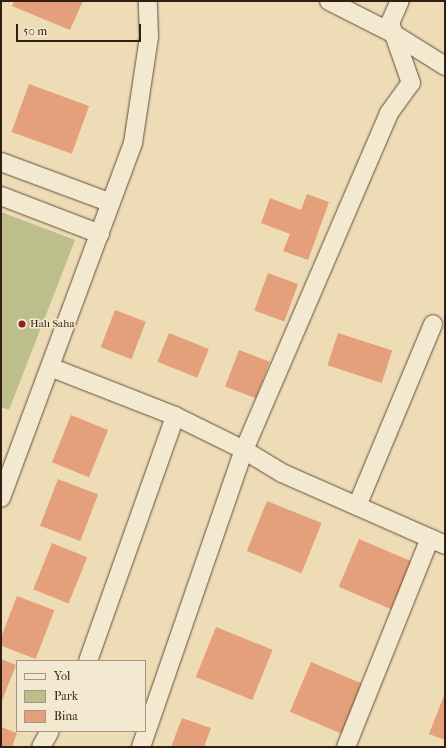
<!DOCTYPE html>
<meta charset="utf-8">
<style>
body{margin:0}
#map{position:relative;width:446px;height:748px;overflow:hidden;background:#eddcb6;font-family:"IM FELL French Canon",serif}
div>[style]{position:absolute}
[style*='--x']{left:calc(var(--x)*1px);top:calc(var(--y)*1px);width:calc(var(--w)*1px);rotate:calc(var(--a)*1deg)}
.green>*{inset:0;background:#bcbf8b}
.building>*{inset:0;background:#e4a07b;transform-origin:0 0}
.roads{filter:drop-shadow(0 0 1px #624e3b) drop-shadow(0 0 1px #624e3b)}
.minor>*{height:18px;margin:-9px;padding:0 9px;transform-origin:9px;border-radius:9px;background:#f3e8d0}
.dots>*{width:11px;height:11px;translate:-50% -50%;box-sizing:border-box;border:2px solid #f3e8d0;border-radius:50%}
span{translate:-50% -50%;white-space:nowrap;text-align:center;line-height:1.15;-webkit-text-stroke:3px #f3e8d0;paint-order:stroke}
.poi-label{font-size:11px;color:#331e12}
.left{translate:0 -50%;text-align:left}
.frame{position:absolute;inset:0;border:2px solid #331e12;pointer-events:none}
.legend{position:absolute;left:16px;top:660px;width:130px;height:72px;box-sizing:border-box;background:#f3e8d0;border:1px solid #a69784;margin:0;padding:5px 7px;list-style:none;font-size:12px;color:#331e12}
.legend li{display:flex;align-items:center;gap:8px;height:20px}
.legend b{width:20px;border:1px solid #a69784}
.scale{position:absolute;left:16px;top:24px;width:125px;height:18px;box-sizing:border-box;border:2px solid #331e12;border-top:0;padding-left:5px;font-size:12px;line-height:14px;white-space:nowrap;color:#331e12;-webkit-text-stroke:3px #f3e8d0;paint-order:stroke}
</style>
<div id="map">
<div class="green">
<div style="clip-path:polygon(1px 212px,75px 240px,9px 410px,1px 407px)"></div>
</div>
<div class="building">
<div style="clip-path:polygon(14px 1px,83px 1px,70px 30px,12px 6px)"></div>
<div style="left:29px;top:84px;width:64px;height:51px;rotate:20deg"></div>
<div style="clip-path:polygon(307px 194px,329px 202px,308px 260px,283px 251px,290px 234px,261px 223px,270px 198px,301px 210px)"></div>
<div style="left:268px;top:273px;width:32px;height:40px;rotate:20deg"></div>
<div style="left:115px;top:310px;width:33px;height:40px;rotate:21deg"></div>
<div style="left:169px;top:333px;width:43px;height:31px;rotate:22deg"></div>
<div style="left:338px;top:333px;width:57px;height:34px;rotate:18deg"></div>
<div style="left:239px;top:350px;width:33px;height:39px;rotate:21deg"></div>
<div style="left:71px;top:415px;width:40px;height:51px;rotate:22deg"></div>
<div style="left:58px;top:479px;width:43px;height:50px;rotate:21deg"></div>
<div style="left:267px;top:501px;width:59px;height:54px;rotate:22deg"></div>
<div style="left:359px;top:539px;width:57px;height:52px;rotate:23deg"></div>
<div style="left:52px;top:543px;width:38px;height:50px;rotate:22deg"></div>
<div style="left:17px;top:596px;width:40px;height:52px;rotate:21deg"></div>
<div style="left:216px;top:627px;width:61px;height:54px;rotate:22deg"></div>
<div style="clip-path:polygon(1px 659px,16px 665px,1px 703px)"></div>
<div style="left:311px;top:662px;width:57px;height:54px;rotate:23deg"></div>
<div style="clip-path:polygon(445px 693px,445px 740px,429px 734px)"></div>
<div style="clip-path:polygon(182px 718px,211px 728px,204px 747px,171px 747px)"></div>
<div style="clip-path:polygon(1px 727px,17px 733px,12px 747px,1px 747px)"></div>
</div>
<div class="roads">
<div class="minor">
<div style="--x:329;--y:1;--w:73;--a:26.9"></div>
<div style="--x:394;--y:34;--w:60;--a:32.1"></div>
<div style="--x:1;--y:162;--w:117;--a:20.4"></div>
<div style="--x:1;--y:196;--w:106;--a:21"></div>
<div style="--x:50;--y:367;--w:134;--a:21.4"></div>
<div style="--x:175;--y:416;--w:77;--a:26.2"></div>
<div style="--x:244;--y:450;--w:367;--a:-66.7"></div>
<div style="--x:389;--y:113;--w:37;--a:-54"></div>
<div style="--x:411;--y:83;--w:64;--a:-109.3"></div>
<div style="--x:390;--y:23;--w:24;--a:-66"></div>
<div style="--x:1;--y:498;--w:379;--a:-69.6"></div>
<div style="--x:133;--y:143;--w:107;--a:-81.4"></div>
<div style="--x:149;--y:37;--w:36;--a:-92"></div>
<div style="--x:357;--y:506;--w:197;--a:-67.3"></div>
<div style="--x:88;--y:661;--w:260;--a:-70.4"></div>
<div style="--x:41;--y:747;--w:18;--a:-61"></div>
<div style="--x:141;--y:747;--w:314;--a:-70.9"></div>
<div style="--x:244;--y:450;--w:44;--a:31.2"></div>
<div style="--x:282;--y:473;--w:178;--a:23.8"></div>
<div style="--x:346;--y:747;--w:225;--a:-68.1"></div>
</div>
</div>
<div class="dots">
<div style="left:22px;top:324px;background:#8f2418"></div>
</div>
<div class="poi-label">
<span class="left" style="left:30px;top:324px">Halı Saha</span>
</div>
<div class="frame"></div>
<ul class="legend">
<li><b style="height:5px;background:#f3e8d0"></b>Yol</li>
<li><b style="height:11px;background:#bcbf8b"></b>Park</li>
<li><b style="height:11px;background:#e4a07b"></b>Bina</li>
</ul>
<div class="scale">50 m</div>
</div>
